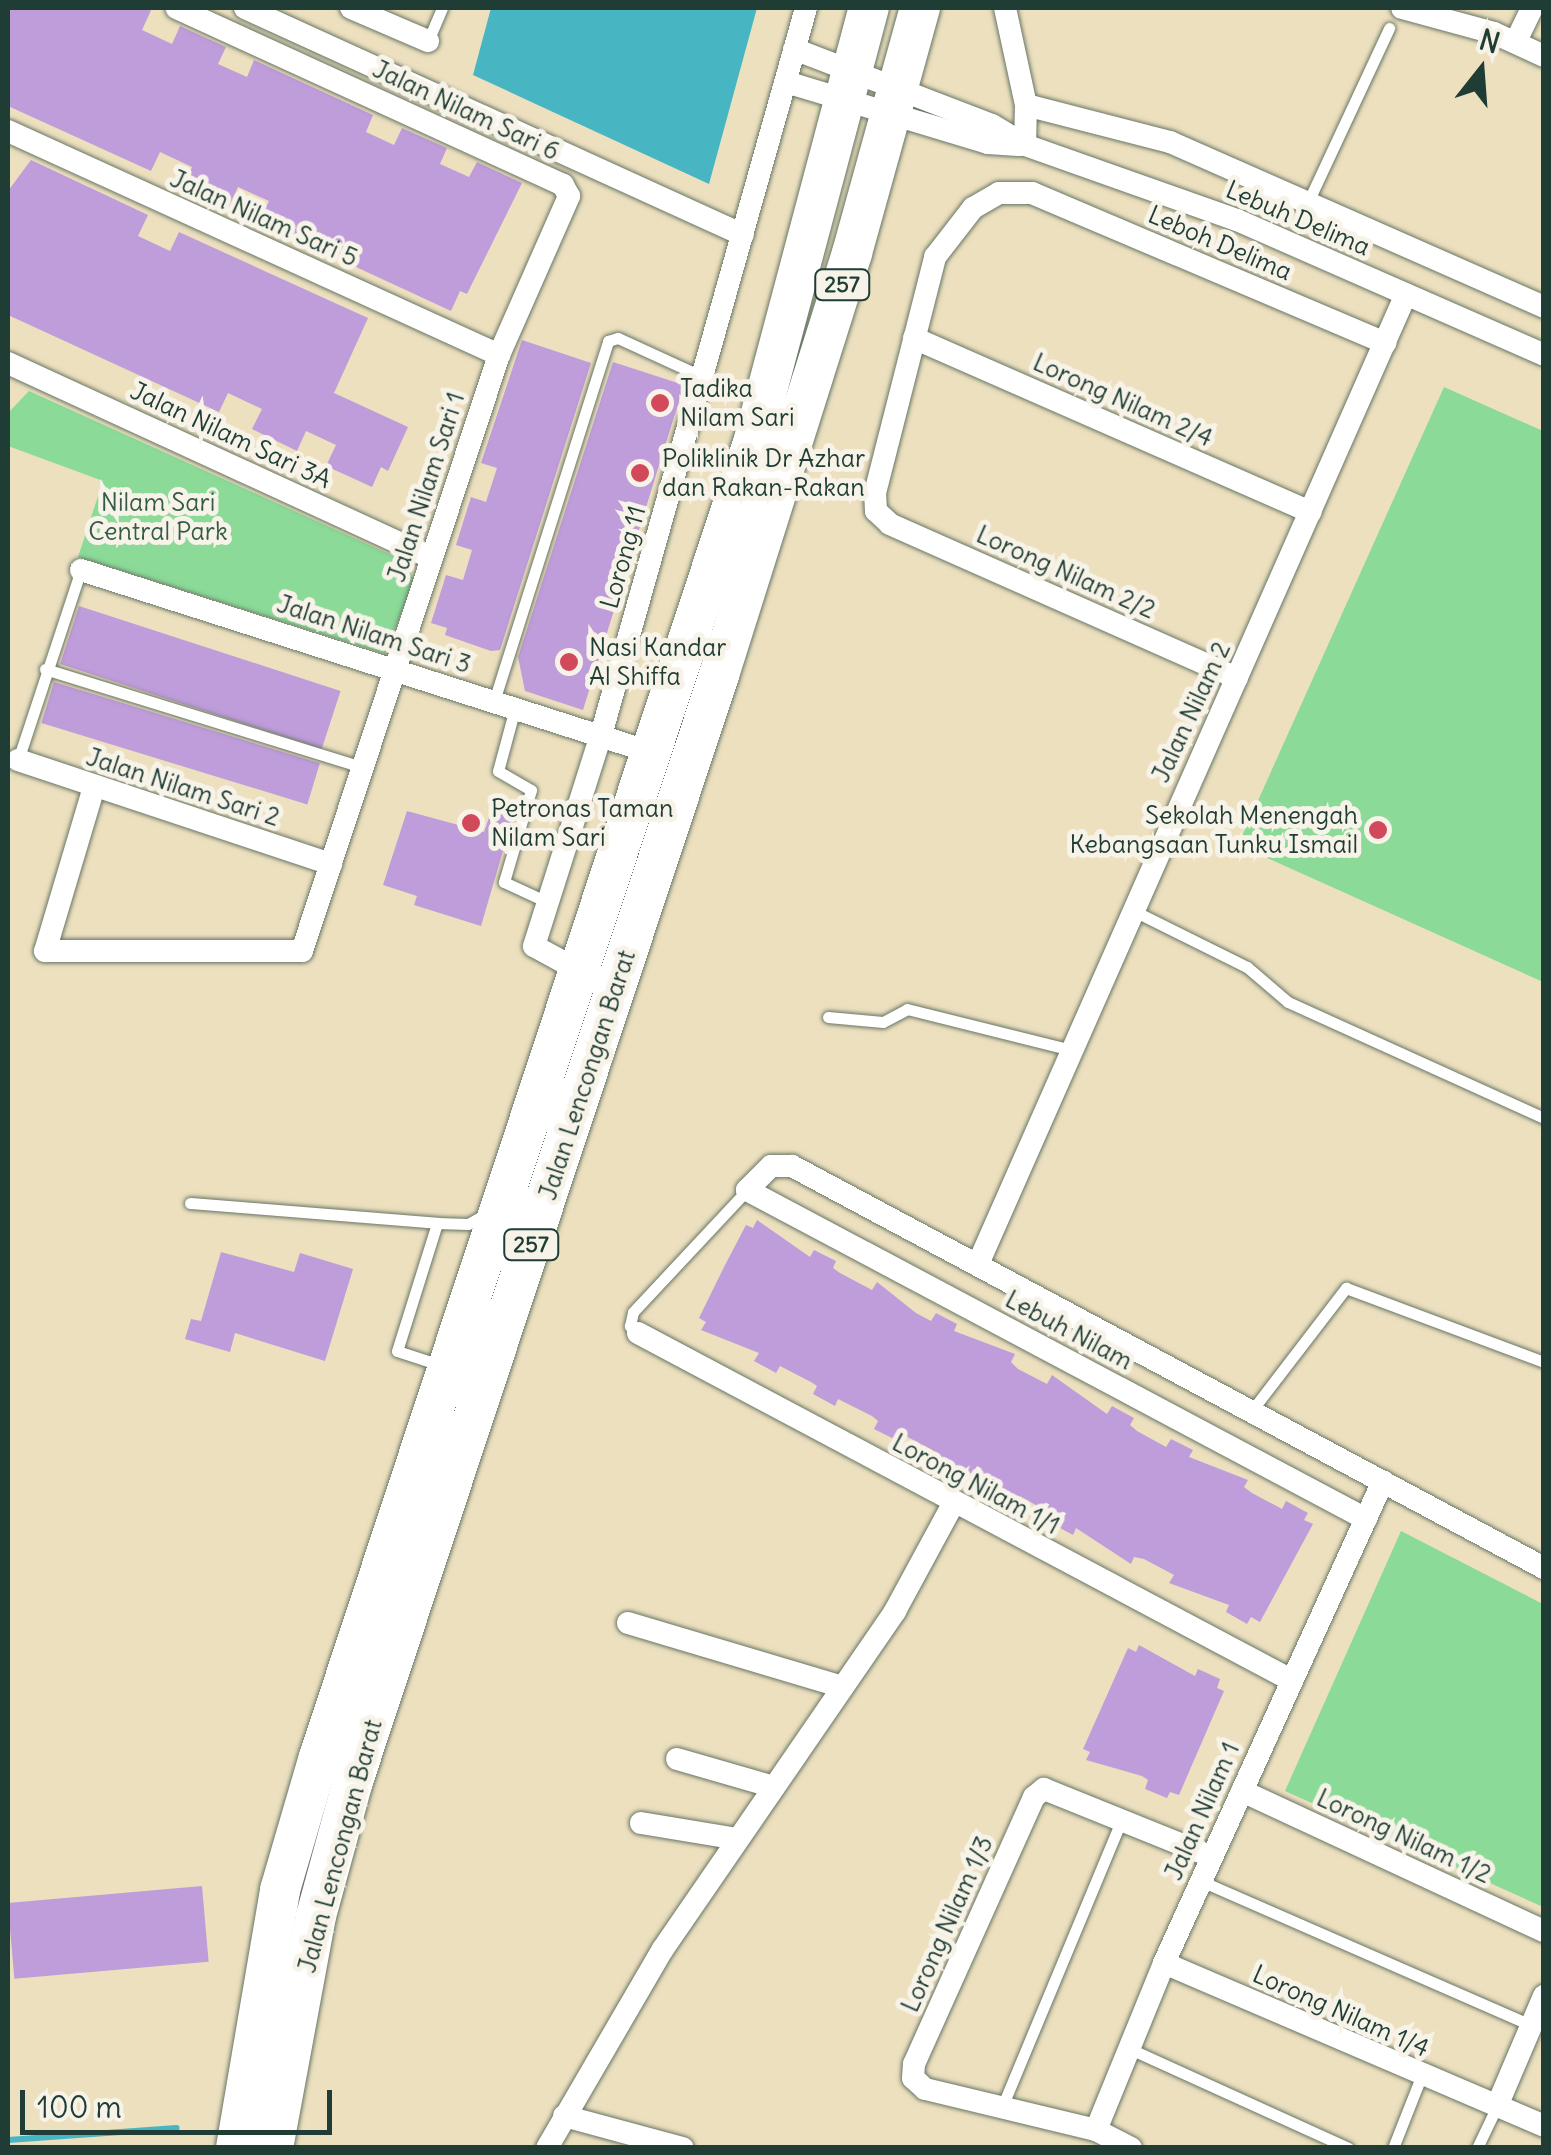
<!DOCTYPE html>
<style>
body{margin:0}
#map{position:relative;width:1551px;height:2155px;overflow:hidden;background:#ede0bf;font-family:Delius,sans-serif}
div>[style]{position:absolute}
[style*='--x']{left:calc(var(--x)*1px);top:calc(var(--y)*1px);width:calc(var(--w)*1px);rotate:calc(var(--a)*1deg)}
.green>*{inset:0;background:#8bda98}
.water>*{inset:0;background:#47b5c2}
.stream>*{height:6px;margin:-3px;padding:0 3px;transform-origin:3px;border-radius:3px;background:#47b5c2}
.building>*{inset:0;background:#bf9cda;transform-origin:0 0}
.roads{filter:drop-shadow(0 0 2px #677665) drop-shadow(0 0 2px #677665)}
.lane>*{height:11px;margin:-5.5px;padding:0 5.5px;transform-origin:5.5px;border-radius:5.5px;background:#fff}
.street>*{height:22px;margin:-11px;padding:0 11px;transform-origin:11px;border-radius:11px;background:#fff}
.highway>*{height:40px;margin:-20px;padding:0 20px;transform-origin:20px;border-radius:20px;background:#fff}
.dots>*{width:28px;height:28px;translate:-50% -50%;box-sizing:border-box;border:5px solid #f7f3e8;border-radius:50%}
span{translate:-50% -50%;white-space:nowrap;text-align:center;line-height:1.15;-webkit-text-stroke:10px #f7f3e8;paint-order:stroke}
.shield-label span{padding:2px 8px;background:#f7f3e8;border:2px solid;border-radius:8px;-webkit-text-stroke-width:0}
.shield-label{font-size:22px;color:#1f3d34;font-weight:700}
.street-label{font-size:25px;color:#1f3d34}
.poi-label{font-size:25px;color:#1f3d34}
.left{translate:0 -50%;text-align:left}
.right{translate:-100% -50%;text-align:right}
.park-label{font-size:25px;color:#355c48}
.frame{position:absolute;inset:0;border:10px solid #1f3d34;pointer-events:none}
.north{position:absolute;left:1431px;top:20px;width:100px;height:100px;-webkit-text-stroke:8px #f7f3e8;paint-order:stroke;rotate:17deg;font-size:28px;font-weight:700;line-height:40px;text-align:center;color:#1f3d34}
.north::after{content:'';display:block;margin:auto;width:35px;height:45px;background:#1f3d34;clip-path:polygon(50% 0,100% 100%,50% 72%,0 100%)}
.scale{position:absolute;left:20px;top:2090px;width:312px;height:45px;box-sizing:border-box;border:5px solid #1f3d34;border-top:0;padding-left:12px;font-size:30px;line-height:35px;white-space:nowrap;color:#1f3d34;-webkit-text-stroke:8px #f7f3e8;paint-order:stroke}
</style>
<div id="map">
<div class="green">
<div style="clip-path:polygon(1444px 387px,1543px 431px,1543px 982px,1238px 845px)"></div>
<div style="clip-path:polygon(29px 391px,407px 562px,414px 581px,385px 654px,78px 557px,103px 481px,8px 446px,8px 413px)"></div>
<div style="clip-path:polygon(1401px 1531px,1543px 1604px,1543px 1907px,1285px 1791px)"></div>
</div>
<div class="water">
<div style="clip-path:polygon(491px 8px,757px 8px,709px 184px,473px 75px)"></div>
</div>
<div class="stream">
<div style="--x:8;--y:2140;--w:169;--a:-4.1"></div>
</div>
<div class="building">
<div style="clip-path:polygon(8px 8px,152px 8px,142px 30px,172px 44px,180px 26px,226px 47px,218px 64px,247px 77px,254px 60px,373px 115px,366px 132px,394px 145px,402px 128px,447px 148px,440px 164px,469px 177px,477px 162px,522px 183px,467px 294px,460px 291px,451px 311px,259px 222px,269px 201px,238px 187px,229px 207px,184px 186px,192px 167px,160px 152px,151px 171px,8px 106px)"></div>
<div style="clip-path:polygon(31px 160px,148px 215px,138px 236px,170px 251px,179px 232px,368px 318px,334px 393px,408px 427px,388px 471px,381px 467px,372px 487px,326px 466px,336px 445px,306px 431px,297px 451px,252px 429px,262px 409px,228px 393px,219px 412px,8px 315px,8px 191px)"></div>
<div style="clip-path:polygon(522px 340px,591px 363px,500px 650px,491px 651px,445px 635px,447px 628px,431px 623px,446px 575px,463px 580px,472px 550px,456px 545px,471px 497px,486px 502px,497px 468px,481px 463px)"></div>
<div style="clip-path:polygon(613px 362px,684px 385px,583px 710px,525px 691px,518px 657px)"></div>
<div style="left:79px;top:606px;width:275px;height:61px;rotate:18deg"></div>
<div style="left:54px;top:682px;width:278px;height:43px;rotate:17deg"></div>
<div style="clip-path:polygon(494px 803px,515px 810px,481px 926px,414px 905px,417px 896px,383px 885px,407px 811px,484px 832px)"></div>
<div style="clip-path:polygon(757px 1220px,810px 1257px,814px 1250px,836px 1261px,833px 1268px,840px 1273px,872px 1290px,877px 1282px,916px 1313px,931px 1321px,936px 1313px,957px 1324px,954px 1331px,1015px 1354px,1011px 1362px,1018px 1369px,1047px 1384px,1052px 1375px,1107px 1414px,1112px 1406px,1134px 1418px,1130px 1425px,1137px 1431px,1166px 1447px,1171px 1439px,1193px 1450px,1189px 1457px,1248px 1480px,1244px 1487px,1252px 1493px,1282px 1509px,1286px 1501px,1308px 1513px,1304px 1520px,1313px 1524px,1260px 1622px,1251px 1617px,1247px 1624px,1226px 1612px,1229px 1605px,1169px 1583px,1174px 1575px,1144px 1559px,1134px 1557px,1131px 1564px,1076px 1528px,1073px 1535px,1051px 1523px,1055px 1516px,1020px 1496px,1016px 1503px,961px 1467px,958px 1474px,936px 1462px,940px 1454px,900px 1433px,896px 1440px,874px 1429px,878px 1421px,872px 1416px,838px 1399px,835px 1406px,813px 1394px,817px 1386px,811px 1382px,780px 1366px,776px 1373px,754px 1361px,759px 1353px,701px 1330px,706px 1322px,699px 1318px,724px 1267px,746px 1225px,753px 1228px)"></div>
<div style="clip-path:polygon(221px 1252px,294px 1272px,300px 1253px,353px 1269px,325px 1361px,235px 1333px,230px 1352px,185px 1339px,191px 1319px,201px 1321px)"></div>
<div style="clip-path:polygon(1139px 1645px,1195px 1676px,1198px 1669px,1220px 1679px,1217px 1688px,1224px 1691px,1179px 1795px,1170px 1792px,1167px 1798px,1145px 1789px,1148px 1780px,1142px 1776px,1086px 1760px,1090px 1752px,1083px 1749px,1128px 1648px,1136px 1652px)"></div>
<div style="left:202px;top:1886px;width:76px;height:195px;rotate:85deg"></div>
</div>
<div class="roads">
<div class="lane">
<div style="--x:428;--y:41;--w:36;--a:-67"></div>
<div style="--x:1308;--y:202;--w:192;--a:-65"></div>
<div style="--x:45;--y:669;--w:332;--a:17.2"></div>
<div style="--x:494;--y:701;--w:378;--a:-72.4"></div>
<div style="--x:608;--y:341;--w:10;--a:-17"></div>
<div style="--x:618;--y:338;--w:94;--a:24.6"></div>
<div style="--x:515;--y:708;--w:65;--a:105.1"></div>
<div style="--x:498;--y:771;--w:38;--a:30"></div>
<div style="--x:531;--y:790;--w:96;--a:106.4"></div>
<div style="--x:504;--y:882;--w:47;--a:24.9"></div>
<div style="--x:18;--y:760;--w:200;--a:-71.7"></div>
<div style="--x:1130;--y:909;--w:131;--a:26.4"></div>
<div style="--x:1247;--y:967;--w:54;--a:40.5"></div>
<div style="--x:1288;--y:1002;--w:281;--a:24.4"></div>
<div style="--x:828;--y:1017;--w:55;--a:5.2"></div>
<div style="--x:883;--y:1022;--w:27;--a:-28"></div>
<div style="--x:907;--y:1009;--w:169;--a:14"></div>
<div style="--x:190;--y:1203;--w:248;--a:4.6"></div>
<div style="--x:638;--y:1333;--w:11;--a:-139"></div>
<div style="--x:630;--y:1326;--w:14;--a:-78"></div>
<div style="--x:633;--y:1312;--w:167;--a:-46.9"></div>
<div style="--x:440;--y:1365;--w:45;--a:-162"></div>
<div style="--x:397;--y:1351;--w:134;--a:-72.6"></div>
<div style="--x:437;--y:1223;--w:31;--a:2"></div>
<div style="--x:468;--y:1224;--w:21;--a:-29"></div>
<div style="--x:1253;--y:1409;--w:153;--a:-52.5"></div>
<div style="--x:1346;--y:1288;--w:211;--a:20.5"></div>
<div style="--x:1201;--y:1881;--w:360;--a:23.6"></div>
<div style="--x:1128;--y:2048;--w:242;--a:24.4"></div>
<div style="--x:1002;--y:2107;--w:307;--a:-67.4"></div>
<div style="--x:1393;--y:2148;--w:76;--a:-68.5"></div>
<div style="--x:1477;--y:2148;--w:47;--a:-64.5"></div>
</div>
<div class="street">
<div style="--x:245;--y:8;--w:547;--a:24.5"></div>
<div style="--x:351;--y:8;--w:84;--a:23.2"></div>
<div style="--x:1005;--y:8;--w:99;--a:77.8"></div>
<div style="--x:1026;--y:105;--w:40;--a:91.4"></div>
<div style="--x:1402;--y:8;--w:95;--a:15.2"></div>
<div style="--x:1494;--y:33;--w:55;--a:24.7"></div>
<div style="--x:1516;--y:41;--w:37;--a:-64"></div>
<div style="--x:794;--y:49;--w:212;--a:21"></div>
<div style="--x:992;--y:125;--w:39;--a:31"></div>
<div style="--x:1025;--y:145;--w:225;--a:19.5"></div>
<div style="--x:1237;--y:220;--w:335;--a:23.7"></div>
<div style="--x:786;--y:82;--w:211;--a:16.8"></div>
<div style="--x:988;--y:143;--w:30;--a:4"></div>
<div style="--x:1026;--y:105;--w:149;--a:14.4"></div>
<div style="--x:1170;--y:142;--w:409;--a:23.8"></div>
<div style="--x:8;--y:131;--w:540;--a:24.52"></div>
<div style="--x:914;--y:338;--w:433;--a:23.7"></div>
<div style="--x:8;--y:363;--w:466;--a:24.7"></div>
<div style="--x:81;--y:570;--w:597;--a:17.74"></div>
<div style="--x:1237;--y:678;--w:380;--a:-156.1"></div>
<div style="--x:890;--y:524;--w:19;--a:-137"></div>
<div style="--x:876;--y:511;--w:18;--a:-93"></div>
<div style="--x:875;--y:493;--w:244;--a:-75.7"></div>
<div style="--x:935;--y:257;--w:62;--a:-52.2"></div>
<div style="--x:973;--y:208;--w:30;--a:-30"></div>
<div style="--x:999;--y:193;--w:33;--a:0"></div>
<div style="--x:1032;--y:193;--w:384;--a:23"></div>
<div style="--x:18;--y:760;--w:330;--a:18.4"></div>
<div style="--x:94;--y:787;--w:171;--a:106.6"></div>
<div style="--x:45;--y:951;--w:257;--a:0"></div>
<div style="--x:302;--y:951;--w:628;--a:-71.71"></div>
<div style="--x:499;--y:355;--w:174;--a:-66.2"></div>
<div style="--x:569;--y:196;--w:13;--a:-119"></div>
<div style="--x:563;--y:185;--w:425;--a:-155.4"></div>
<div style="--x:578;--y:970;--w:50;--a:-151.4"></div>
<div style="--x:534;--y:946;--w:221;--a:-72.4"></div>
<div style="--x:601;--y:735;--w:755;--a:-74.25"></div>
<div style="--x:978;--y:1264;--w:1060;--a:-66.19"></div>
<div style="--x:638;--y:1333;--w:739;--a:27.99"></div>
<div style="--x:1366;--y:1519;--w:701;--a:-152.01"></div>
<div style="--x:747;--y:1190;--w:34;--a:-45"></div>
<div style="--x:771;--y:1166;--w:21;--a:0"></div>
<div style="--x:792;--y:1166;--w:853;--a:28.13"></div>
<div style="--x:628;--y:1623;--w:224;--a:16.6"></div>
<div style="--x:677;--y:1759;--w:101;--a:16.1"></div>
<div style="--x:1242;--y:1791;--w:333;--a:24.9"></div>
<div style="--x:641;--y:1823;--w:98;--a:9.4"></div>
<div style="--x:1164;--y:1963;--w:413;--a:23.2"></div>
<div style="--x:1497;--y:2106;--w:120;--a:-66.9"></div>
<div style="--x:564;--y:2116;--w:123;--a:15.1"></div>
<div style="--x:1096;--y:2130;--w:180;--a:-67.8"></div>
<div style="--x:1164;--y:1963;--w:529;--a:-65.57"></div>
<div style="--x:547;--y:2148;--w:230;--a:-59.8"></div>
<div style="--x:663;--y:1949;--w:410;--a:-55.5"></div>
<div style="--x:895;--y:1611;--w:122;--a:-61.5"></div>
<div style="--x:1131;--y:2148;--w:39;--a:-153"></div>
<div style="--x:1096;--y:2130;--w:176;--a:-166.5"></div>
<div style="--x:925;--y:2089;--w:16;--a:-137"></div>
<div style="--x:913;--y:2078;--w:14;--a:-86"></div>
<div style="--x:914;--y:2064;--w:293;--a:-65.8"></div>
<div style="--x:1034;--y:1797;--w:13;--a:-39"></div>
<div style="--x:1044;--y:1789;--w:181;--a:22"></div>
</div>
<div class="highway">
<div style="--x:236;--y:2148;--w:262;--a:-80.3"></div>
<div style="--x:280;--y:1890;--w:139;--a:-73.7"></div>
<div style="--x:319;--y:1757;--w:1384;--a:-71.72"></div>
<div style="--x:753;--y:443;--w:450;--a:-75.1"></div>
<div style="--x:273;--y:2148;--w:236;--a:-79.5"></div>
<div style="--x:316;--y:1916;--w:137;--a:-74.7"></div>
<div style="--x:352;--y:1784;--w:1168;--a:-71.69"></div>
<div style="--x:719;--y:675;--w:442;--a:-72.5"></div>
<div style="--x:852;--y:253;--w:254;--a:-74.5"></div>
</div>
</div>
<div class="dots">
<div style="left:660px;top:403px;background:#d1495b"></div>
<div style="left:640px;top:473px;background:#d1495b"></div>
<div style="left:569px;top:662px;background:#d1495b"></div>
<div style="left:471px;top:823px;background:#d1495b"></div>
<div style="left:1378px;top:830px;background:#d1495b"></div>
</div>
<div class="shield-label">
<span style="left:842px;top:285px">257</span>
<span style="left:531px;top:1245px">257</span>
</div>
<div class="street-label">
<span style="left:466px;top:110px;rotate:25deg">Jalan Nilam Sari 6</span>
<span style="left:264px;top:218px;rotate:24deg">Jalan Nilam Sari 5</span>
<span style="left:1298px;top:218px;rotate:23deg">Lebuh Delima</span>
<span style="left:1220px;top:243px;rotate:23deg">Leboh Delima</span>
<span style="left:1123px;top:400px;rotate:24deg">Lorong Nilam 2/4</span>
<span style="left:231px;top:435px;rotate:25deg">Jalan Nilam Sari 3A</span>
<span style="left:426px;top:487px;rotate:-72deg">Jalan Nilam Sari 1</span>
<span style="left:623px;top:557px;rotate:-74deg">Lorong 11</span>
<span style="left:1066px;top:572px;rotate:24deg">Lorong Nilam 2/2</span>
<span style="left:374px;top:634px;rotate:18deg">Jalan Nilam Sari 3</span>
<span style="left:1191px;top:712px;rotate:-65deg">Jalan Nilam 2</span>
<span style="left:183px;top:787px;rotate:18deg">Jalan Nilam Sari 2</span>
<span style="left:587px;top:1075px;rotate:-72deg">Jalan Lencongan Barat</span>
<span style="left:1069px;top:1330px;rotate:28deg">Lebuh Nilam</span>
<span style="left:976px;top:1484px;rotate:28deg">Lorong Nilam 1/1</span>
<span style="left:1202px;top:1811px;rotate:-66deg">Jalan Nilam 1</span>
<span style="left:1404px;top:1836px;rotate:25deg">Lorong Nilam 1/2</span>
<span style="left:340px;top:1846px;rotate:-75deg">Jalan Lencongan Barat</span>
<span style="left:947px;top:1924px;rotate:-66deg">Lorong Nilam 1/3</span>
<span style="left:1341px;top:2011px;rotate:24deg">Lorong Nilam 1/4</span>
</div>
<div class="poi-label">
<span class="left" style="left:680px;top:403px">Tadika<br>Nilam Sari</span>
<span class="left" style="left:662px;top:473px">Poliklinik Dr Azhar<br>dan Rakan-Rakan</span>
<span class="left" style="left:589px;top:662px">Nasi Kandar<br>Al Shiffa</span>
<span class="left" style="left:491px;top:823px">Petronas Taman<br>Nilam Sari</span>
<span class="right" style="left:1358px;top:830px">Sekolah Menengah<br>Kebangsaan Tunku Ismail</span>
</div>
<div class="park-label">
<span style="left:158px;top:517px">Nilam Sari<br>Central Park</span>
</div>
<div class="frame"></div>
<div class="north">N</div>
<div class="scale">100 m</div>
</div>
